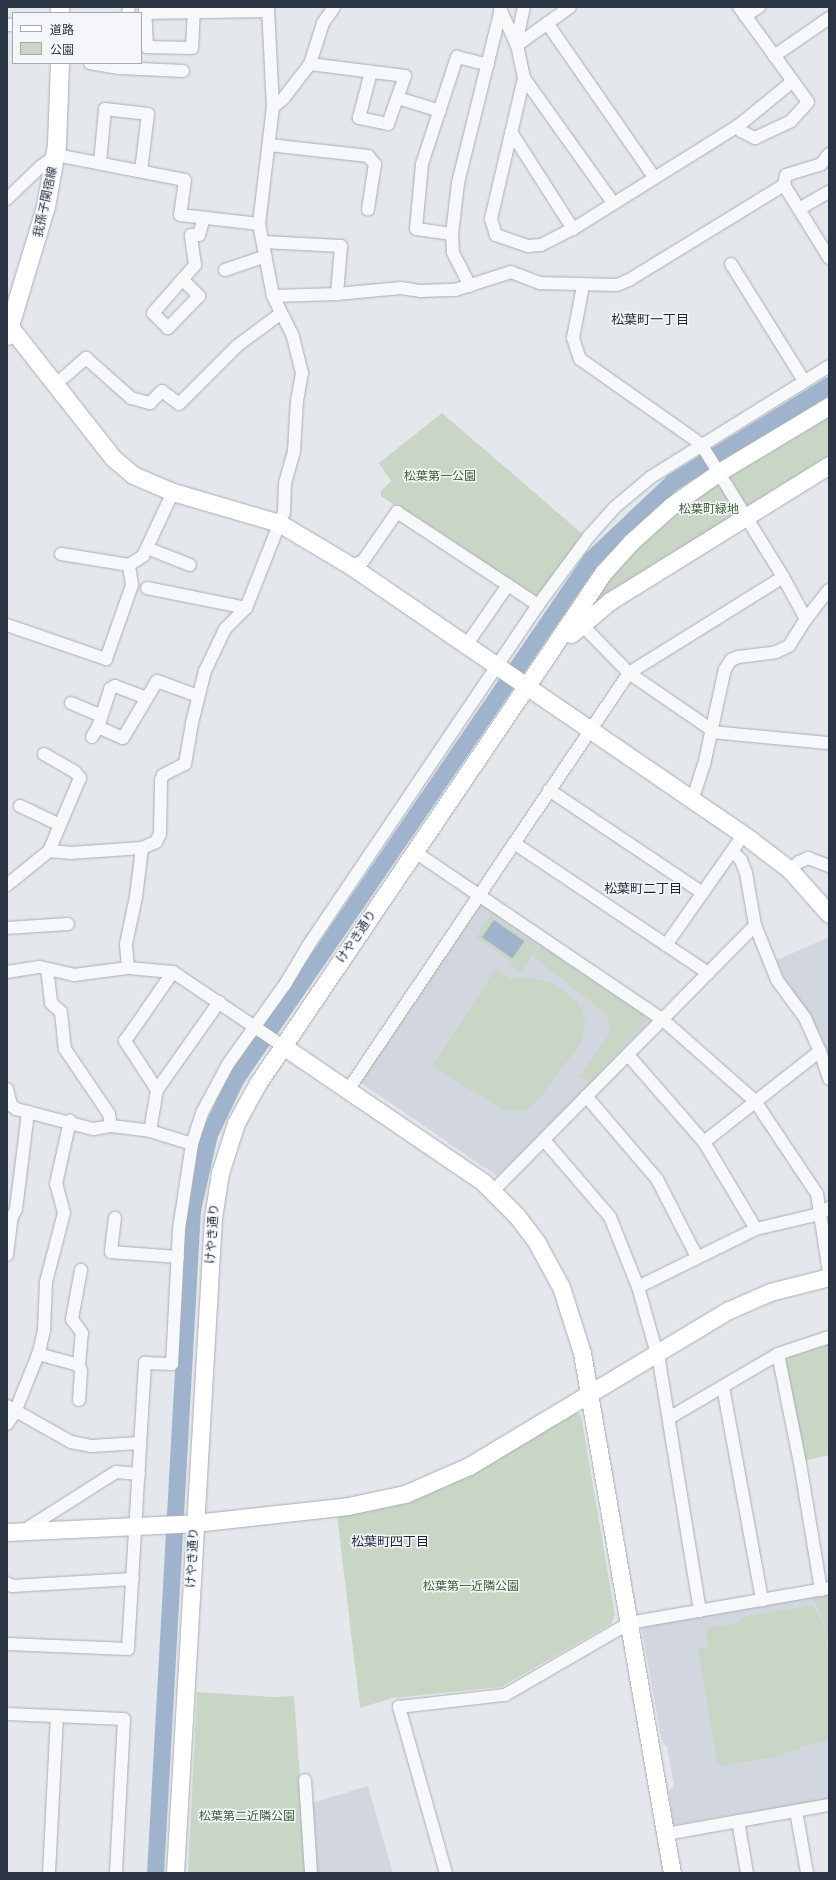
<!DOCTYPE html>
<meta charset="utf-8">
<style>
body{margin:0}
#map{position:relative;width:836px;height:1880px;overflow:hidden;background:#e4e7ec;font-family:"Fira Sans Condensed","Noto Sans JP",sans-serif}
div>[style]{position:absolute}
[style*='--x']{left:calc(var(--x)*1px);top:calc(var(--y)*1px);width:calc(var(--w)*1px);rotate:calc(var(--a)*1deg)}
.built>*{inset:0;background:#d2d6de}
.green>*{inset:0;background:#c9d6c5}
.water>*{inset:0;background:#9fb4cc;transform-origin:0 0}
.river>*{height:17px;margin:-8.5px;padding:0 8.5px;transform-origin:8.5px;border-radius:8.5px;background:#9fb4cc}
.roads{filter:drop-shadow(0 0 1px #a9aeb7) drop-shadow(0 0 1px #a9aeb7)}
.street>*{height:12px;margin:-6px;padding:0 6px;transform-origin:6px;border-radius:6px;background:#f7f8fa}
.secondary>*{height:17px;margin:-8.5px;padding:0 8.5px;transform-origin:8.5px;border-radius:8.5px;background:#fff}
.primary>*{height:18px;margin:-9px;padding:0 9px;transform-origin:9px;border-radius:9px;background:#fff}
span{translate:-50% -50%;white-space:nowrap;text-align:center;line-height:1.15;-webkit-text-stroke:3px #f4f6f9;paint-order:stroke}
.street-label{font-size:12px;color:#2b3445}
.park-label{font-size:12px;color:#3f6138}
.neighbourhood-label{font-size:13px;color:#1d2536}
.frame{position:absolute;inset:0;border:8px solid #2b3445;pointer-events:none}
.legend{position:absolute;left:12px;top:12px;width:130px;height:52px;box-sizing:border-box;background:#f4f6f9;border:1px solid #a4a8b1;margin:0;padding:5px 7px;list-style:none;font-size:12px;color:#2b3445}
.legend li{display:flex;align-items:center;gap:8px;height:20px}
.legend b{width:20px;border:1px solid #a4a8b1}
</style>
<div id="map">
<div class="built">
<div style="clip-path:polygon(480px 902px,653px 1017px,654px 1022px,497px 1176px,358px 1081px)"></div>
<div style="clip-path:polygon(829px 937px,829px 1058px,820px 1033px,784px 978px,777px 960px)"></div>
<div style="clip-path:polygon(829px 1593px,829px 1799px,673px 1825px,669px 1791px,674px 1786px,667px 1747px,662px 1742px,641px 1625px)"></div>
<div style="clip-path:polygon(368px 1786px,393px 1873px,317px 1873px,312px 1803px)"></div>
</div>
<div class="green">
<div style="clip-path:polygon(829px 412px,829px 460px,746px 508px,727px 477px)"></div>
<div style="clip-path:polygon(442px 413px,586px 537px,537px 602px,381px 496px,381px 491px,391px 481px,379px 463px)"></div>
<div style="clip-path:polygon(719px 482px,738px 513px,585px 614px,589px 598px,647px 533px)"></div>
<div style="clip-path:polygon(491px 915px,538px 946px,520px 973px,510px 966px,512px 962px,476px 938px)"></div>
<div style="clip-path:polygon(541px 946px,648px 1019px,589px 1083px,580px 1077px,611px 1031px,606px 1014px,534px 957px)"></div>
<div style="clip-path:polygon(496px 968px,511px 979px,529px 978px,551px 982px,578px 1002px,586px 1022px,580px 1044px,539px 1099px,526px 1110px,503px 1110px,432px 1066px)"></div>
<div style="clip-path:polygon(829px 1344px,829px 1455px,803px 1461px,785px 1360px,788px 1356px)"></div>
<div style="clip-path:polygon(574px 1412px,581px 1415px,615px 1615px,611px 1624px,501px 1687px,392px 1698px,360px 1708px,337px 1515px,392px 1505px,433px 1492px,490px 1462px)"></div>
<div style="clip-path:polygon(829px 1595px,829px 1639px,826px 1639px,829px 1653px,829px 1740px,808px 1745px,776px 1757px,718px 1766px,698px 1649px,708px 1647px,706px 1629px,740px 1622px,742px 1617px,812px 1605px,821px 1618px,826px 1638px,824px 1620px,813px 1598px)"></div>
<div style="clip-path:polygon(197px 1692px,272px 1697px,294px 1696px,307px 1873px,188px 1873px)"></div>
</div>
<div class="water">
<div style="left:494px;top:920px;width:37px;height:21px;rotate:35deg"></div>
</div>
<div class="river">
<div style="--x:155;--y:1873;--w:664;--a:-86.81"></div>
<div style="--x:192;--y:1210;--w:78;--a:-77.4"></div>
<div style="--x:209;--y:1134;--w:62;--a:-64.3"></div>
<div style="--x:236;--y:1078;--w:629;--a:-55.63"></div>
<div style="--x:591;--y:559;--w:112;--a:-43.5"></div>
<div style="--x:672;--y:482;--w:185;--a:-31.7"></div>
</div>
<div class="roads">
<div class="street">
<div style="--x:145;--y:7;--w:40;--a:87.1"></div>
<div style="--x:147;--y:47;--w:45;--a:1.3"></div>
<div style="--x:192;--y:48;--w:36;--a:-87"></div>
<div style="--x:500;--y:9;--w:40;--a:65"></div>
<div style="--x:517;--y:45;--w:34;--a:78"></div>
<div style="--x:524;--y:78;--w:153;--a:54.5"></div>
<div style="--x:128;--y:13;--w:6;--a:-81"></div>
<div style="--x:145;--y:13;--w:123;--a:-0.9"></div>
<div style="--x:745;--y:16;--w:17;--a:-33"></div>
<div style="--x:547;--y:23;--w:188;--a:55.2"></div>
<div style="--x:7;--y:25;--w:6;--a:0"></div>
<div style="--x:516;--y:44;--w:38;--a:-78"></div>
<div style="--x:517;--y:45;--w:65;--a:-35.6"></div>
<div style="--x:774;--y:56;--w:67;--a:-34.6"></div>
<div style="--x:90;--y:63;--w:29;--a:10"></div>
<div style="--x:119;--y:68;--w:64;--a:2.7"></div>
<div style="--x:310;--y:64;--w:96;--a:7.2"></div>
<div style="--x:405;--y:76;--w:51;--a:109.5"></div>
<div style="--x:388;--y:124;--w:30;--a:-168"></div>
<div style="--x:359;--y:118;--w:48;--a:-75.4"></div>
<div style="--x:524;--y:78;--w:145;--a:103.2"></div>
<div style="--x:491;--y:219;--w:17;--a:73"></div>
<div style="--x:496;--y:235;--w:34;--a:19"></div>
<div style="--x:528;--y:246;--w:13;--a:-4"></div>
<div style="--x:541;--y:245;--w:36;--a:-27"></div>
<div style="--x:573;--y:229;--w:195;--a:-32"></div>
<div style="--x:738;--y:126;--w:71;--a:-39.3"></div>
<div style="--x:398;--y:98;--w:44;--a:17.2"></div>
<div style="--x:273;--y:107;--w:13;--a:-39"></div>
<div style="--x:283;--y:99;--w:44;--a:-52.4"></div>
<div style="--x:310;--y:64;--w:43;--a:-72.4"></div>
<div style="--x:323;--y:23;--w:19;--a:-55"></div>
<div style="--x:738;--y:126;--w:6;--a:59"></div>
<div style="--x:741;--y:131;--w:16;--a:27"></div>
<div style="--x:755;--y:138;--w:40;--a:-25"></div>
<div style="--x:791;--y:121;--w:25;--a:-48"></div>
<div style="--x:808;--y:102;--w:117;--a:-126"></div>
<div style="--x:511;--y:132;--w:115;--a:57.4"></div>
<div style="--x:269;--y:145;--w:100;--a:6.3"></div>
<div style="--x:368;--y:156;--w:11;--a:49"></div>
<div style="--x:375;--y:164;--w:46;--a:98.8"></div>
<div style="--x:100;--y:163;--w:54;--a:-84.7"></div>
<div style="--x:105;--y:109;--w:43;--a:6.6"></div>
<div style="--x:148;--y:114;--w:57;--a:97"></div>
<div style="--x:784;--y:185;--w:10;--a:-79"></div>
<div style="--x:786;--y:175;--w:37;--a:-17"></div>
<div style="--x:821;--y:164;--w:13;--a:-51"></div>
<div style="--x:7;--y:199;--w:46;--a:-44.1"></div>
<div style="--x:40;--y:167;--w:20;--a:-37"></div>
<div style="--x:56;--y:155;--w:131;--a:11"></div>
<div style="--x:185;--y:180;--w:35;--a:98"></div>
<div style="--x:180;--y:215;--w:80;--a:6.5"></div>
<div style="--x:799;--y:209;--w:34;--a:-30"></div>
<div style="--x:452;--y:234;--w:36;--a:-172"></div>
<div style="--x:416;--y:229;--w:65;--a:-84.7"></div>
<div style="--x:422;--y:164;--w:113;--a:-71.9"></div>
<div style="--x:457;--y:57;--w:32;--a:14"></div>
<div style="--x:263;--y:242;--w:78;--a:2.9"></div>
<div style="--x:341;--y:246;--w:48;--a:94.8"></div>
<div style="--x:731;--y:264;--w:138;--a:58"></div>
<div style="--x:225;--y:270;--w:43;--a:-18.9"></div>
<div style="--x:183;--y:280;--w:23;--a:45"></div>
<div style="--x:199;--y:296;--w:45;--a:134.1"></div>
<div style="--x:168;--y:328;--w:21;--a:-135"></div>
<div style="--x:153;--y:313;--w:64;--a:-48.8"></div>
<div style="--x:195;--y:265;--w:30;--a:-98"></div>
<div style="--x:191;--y:235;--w:8;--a:0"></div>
<div style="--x:199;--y:235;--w:18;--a:-74"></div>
<div style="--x:470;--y:286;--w:38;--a:-117"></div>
<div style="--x:453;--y:252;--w:18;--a:-93"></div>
<div style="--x:452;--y:234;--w:51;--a:-83.3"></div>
<div style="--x:458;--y:183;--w:179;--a:-76.1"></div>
<div style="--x:583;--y:286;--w:53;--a:100.9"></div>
<div style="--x:573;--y:338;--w:22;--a:72"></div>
<div style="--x:580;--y:359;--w:148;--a:35.1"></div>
<div style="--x:701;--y:444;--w:156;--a:58.3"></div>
<div style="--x:783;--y:577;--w:48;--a:61.3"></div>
<div style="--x:806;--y:619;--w:37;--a:-52"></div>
<div style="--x:273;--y:296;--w:64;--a:-1.8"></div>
<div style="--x:337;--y:294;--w:64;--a:-5.4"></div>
<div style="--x:401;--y:288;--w:20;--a:9"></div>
<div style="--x:421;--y:291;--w:34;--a:-2"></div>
<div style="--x:455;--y:290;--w:59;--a:-17.8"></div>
<div style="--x:511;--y:272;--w:31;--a:21"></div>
<div style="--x:540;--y:283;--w:77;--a:1.5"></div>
<div style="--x:617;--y:285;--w:13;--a:-23"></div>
<div style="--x:629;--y:280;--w:182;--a:-31.5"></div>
<div style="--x:784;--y:185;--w:86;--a:58.3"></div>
<div style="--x:56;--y:384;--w:40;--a:-41"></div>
<div style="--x:86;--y:358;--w:60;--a:41.6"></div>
<div style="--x:131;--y:398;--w:20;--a:15"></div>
<div style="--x:150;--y:403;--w:17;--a:-45"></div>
<div style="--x:162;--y:391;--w:21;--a:37"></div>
<div style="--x:179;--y:404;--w:82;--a:-45"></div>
<div style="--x:237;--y:346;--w:54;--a:-36.7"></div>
<div style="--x:147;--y:548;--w:46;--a:21.6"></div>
<div style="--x:61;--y:554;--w:69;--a:9.2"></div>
<div style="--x:129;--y:565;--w:17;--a:-33"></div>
<div style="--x:143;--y:556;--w:71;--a:-64.9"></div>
<div style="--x:351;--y:566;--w:13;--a:-23"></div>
<div style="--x:363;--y:561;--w:60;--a:-55.2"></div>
<div style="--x:397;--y:512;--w:169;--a:33.4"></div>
<div style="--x:147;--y:588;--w:101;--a:11.4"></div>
<div style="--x:581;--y:624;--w:69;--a:45.6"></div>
<div style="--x:629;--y:673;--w:101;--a:34.5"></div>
<div style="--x:7;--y:625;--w:105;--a:19"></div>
<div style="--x:106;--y:659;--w:78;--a:-70.6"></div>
<div style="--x:132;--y:585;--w:20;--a:-99"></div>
<div style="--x:467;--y:644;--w:72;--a:-55.2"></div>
<div style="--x:71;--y:703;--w:33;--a:23"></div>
<div style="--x:98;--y:727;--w:40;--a:-72"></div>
<div style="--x:110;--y:689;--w:6;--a:-31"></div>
<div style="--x:115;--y:686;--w:34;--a:21"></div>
<div style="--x:712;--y:732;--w:118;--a:5.4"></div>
<div style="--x:92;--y:737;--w:12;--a:-59"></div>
<div style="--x:98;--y:727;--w:27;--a:24"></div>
<div style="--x:123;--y:738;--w:66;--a:-59.2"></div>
<div style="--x:157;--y:681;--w:44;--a:20.1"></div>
<div style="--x:44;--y:754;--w:36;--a:30"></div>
<div style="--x:75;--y:772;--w:8;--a:50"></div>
<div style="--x:80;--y:778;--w:79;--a:113"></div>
<div style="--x:549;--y:790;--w:185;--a:33.8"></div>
<div style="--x:693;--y:798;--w:35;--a:-72"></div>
<div style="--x:704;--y:765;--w:98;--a:-77.7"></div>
<div style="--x:725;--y:669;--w:11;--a:-56"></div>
<div style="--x:731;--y:660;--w:8;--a:-23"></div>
<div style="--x:738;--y:657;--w:38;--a:-7"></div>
<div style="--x:776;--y:652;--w:14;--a:-25"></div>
<div style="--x:789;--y:646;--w:32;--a:-58"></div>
<div style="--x:20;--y:806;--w:44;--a:25.4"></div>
<div style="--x:514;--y:843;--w:234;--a:33.8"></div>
<div style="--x:415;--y:852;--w:298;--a:34.1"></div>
<div style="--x:662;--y:1019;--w:124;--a:41.4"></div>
<div style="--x:755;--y:1101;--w:112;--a:56.3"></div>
<div style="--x:817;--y:1194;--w:79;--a:81.3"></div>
<div style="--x:733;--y:852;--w:11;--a:45"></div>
<div style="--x:741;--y:860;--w:14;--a:69"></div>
<div style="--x:746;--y:873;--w:53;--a:80.2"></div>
<div style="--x:755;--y:925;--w:59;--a:68.2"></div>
<div style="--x:777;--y:980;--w:47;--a:53.6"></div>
<div style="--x:805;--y:1018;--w:36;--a:66"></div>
<div style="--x:820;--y:1051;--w:29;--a:72"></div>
<div style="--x:790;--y:870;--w:12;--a:-42"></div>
<div style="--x:799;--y:862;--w:10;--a:-24"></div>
<div style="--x:808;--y:858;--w:22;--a:21"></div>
<div style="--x:7;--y:885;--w:54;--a:-39"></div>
<div style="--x:49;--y:851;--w:21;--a:5"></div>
<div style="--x:70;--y:853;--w:72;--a:-4"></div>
<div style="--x:142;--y:848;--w:15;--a:-23"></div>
<div style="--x:156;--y:842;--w:9;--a:-63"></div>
<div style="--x:160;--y:834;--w:54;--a:-88.9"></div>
<div style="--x:161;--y:780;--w:5;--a:-68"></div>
<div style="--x:163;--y:775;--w:25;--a:-27"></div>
<div style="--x:185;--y:764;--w:42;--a:-80.3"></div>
<div style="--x:192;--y:723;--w:54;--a:-76"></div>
<div style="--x:205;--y:671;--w:47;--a:-64.5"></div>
<div style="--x:225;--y:629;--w:30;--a:-45"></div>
<div style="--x:246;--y:608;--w:103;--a:-68.4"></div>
<div style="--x:284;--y:512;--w:29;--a:-88"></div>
<div style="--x:285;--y:483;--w:33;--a:-74"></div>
<div style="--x:294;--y:451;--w:50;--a:-86.6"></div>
<div style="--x:297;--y:401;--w:28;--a:-80"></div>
<div style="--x:302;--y:373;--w:38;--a:-104"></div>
<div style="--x:293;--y:336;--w:45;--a:-116.6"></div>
<div style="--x:273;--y:296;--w:73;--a:-101"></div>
<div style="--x:259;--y:224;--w:118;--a:-83.2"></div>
<div style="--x:273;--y:107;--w:100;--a:-92.9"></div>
<div style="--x:7;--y:928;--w:61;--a:-3.8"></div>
<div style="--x:666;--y:945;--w:136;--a:-54.9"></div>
<div style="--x:128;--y:968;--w:24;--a:-95"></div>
<div style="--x:126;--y:944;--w:48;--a:-78"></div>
<div style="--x:136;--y:897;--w:49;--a:-83"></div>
<div style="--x:47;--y:969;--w:34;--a:83"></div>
<div style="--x:51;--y:1003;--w:13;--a:42"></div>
<div style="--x:61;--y:1012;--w:37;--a:84"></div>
<div style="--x:65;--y:1049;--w:78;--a:55.9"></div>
<div style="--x:109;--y:1114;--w:12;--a:81"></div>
<div style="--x:7;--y:972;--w:33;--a:-9"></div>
<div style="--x:40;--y:967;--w:35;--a:13"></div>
<div style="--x:74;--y:975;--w:54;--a:-7.4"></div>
<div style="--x:128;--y:968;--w:45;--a:5.1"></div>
<div style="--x:173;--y:972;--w:133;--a:33.9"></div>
<div style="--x:628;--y:1055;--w:116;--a:48.9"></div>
<div style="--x:704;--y:1142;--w:101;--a:59.1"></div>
<div style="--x:7;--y:1089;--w:16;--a:76"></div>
<div style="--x:11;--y:1105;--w:6;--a:39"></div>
<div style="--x:16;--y:1109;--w:80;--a:14.6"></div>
<div style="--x:93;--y:1129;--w:18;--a:-9"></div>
<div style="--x:111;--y:1126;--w:39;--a:7"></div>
<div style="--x:150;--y:1131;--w:44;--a:17.2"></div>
<div style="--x:157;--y:1090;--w:108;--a:-54.8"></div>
<div style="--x:348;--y:1090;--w:503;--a:-56.03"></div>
<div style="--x:629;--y:673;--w:181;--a:-31.9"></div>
<div style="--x:586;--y:1096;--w:109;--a:49.5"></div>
<div style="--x:657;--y:1179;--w:88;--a:62.9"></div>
<div style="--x:150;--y:1131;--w:42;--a:-80.3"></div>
<div style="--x:157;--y:1090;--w:59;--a:-123.1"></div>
<div style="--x:125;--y:1041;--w:84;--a:-55.2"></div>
<div style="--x:544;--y:1140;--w:101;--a:49.4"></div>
<div style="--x:610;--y:1217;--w:75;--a:68.2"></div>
<div style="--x:704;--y:1142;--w:147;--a:-38.1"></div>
<div style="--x:493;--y:1191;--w:373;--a:-45.4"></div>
<div style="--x:115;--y:1218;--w:34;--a:97"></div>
<div style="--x:111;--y:1252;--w:67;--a:4.3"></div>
<div style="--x:7;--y:1255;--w:38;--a:-83"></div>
<div style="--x:12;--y:1217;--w:9;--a:-63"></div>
<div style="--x:16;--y:1209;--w:98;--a:-82.9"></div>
<div style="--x:38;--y:1354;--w:42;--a:15"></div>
<div style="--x:79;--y:1365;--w:32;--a:-85"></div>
<div style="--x:82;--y:1333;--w:17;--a:-126"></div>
<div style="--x:72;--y:1319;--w:50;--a:-79.6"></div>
<div style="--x:778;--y:1354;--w:111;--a:78.6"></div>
<div style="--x:800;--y:1463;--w:129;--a:80.6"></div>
<div style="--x:723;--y:1387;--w:217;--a:79.6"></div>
<div style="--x:79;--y:1400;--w:29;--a:-86"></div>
<div style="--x:81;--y:1371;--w:6;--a:-108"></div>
<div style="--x:7;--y:1406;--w:73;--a:29.4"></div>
<div style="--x:71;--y:1442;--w:20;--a:11"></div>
<div style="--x:91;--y:1446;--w:48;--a:-3.6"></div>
<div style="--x:669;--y:1418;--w:126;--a:-30.4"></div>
<div style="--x:778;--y:1354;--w:54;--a:-18.4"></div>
<div style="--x:7;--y:1424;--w:14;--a:-56"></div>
<div style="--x:15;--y:1412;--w:65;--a:-68.2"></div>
<div style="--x:39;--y:1352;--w:23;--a:-77"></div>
<div style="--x:44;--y:1330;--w:48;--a:-87.6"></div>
<div style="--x:46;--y:1282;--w:71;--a:-75.4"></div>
<div style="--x:64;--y:1213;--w:30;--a:-105"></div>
<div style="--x:56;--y:1184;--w:65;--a:-77.5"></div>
<div style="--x:23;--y:1531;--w:110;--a:-32.4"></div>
<div style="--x:116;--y:1472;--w:23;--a:5"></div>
<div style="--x:7;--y:1583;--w:6;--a:31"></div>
<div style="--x:12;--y:1586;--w:121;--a:-3.3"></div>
<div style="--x:700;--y:1611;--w:253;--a:-99.3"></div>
<div style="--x:659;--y:1361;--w:77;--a:-105.8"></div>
<div style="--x:638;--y:1287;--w:131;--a:-26.2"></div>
<div style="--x:756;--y:1229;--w:66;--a:-13.2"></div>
<div style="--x:820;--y:1214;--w:11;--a:-34"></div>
<div style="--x:7;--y:1644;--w:121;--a:2.4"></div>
<div style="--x:128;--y:1649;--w:287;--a:-86.6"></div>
<div style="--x:145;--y:1363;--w:27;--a:2"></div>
<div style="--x:172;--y:1364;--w:135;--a:-87"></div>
<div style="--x:179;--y:1229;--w:86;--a:-81.3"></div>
<div style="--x:192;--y:1144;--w:35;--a:-72"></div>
<div style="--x:203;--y:1111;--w:53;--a:-62"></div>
<div style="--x:228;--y:1064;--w:100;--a:-54.4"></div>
<div style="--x:286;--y:983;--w:43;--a:-59.3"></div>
<div style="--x:308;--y:946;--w:411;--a:-56"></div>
<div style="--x:538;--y:605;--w:87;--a:-53.4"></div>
<div style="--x:590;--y:535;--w:36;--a:-48"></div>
<div style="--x:614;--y:508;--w:48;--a:-40"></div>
<div style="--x:651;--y:477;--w:210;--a:-31.9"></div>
<div style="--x:7;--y:1714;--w:117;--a:2.4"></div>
<div style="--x:124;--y:1719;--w:154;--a:93"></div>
<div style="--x:305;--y:1780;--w:93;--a:86.3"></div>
<div style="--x:796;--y:1811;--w:63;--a:79.9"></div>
<div style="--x:738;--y:1821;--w:53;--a:80.2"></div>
<div style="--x:666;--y:1834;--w:166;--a:-10.1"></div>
<div style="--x:49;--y:1873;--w:157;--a:-87.1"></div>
<div style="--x:446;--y:1873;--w:173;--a:-105.8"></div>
<div style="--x:399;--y:1707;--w:107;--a:-6.5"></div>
<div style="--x:505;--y:1695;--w:143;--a:-30.1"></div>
<div style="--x:629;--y:1623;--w:203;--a:-9.9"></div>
</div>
<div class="secondary">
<div style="--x:7;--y:327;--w:3;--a:0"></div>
<div style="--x:10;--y:327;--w:167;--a:51.8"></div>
<div style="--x:113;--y:458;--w:26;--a:40"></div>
<div style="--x:133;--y:475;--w:43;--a:23"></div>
<div style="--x:173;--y:492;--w:110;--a:16.3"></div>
<div style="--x:279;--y:523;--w:84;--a:30.8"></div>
<div style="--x:351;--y:566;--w:486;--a:34.4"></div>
<div style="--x:752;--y:841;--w:48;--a:37.3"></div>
<div style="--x:790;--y:870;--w:59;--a:48.4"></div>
<div style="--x:571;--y:634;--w:51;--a:-40.2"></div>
<div style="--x:610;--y:601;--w:258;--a:-31.8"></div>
<div style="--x:283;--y:1046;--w:242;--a:34.2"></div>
<div style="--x:483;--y:1182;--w:48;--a:45"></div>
<div style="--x:517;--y:1216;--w:34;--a:53"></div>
<div style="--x:537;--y:1243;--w:50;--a:61.4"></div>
<div style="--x:561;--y:1287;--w:69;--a:72.3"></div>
<div style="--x:582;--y:1353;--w:528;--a:80.18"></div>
<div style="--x:7;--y:1532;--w:188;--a:-2.7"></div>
<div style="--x:195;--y:1523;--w:154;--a:-6.3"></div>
<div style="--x:348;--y:1506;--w:58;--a:-11.9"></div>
<div style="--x:405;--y:1494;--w:70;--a:-23.6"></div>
<div style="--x:469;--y:1466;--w:303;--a:-31"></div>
<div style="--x:729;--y:1310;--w:45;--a:-23.7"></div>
<div style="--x:770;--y:1292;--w:61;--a:-14.3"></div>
<div style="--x:175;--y:1873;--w:656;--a:-86.68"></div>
<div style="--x:213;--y:1218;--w:46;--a:-81.2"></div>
<div style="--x:220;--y:1173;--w:52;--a:-72.3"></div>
<div style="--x:236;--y:1123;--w:46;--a:-61.2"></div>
<div style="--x:258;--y:1083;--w:616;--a:-55.92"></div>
<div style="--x:603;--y:573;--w:42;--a:-47.9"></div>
<div style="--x:631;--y:542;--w:54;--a:-42"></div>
<div style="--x:671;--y:506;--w:59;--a:-35.3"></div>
<div style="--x:719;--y:472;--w:128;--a:-31"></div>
</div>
<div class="primary">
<div style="--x:60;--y:13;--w:6;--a:-90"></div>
<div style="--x:7;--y:336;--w:135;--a:-73.2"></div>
<div style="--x:46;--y:207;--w:63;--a:-79.9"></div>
<div style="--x:57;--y:145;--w:82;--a:-87.9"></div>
</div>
</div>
<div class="street-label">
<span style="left:46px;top:202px;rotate:-78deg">我孫子関宿線</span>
<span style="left:357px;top:937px;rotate:-56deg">けやき通り</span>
<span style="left:213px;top:1234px;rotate:-86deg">けやき通り</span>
<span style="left:193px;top:1558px;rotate:-87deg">けやき通り</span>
</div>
<div class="park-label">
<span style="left:440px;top:477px">松葉第一公園</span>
<span style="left:709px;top:510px">松葉町緑地</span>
<span style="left:471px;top:1587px">松葉第一近隣公園</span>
<span style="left:247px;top:1817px">松葉第二近隣公園</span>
</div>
<div class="neighbourhood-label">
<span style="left:650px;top:320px">松葉町一丁目</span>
<span style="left:643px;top:889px">松葉町二丁目</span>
<span style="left:390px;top:1542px">松葉町四丁目</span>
</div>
<div class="frame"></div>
<ul class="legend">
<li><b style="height:5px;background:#fff"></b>道路</li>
<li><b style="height:11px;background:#c9d6c5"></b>公園</li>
</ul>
</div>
